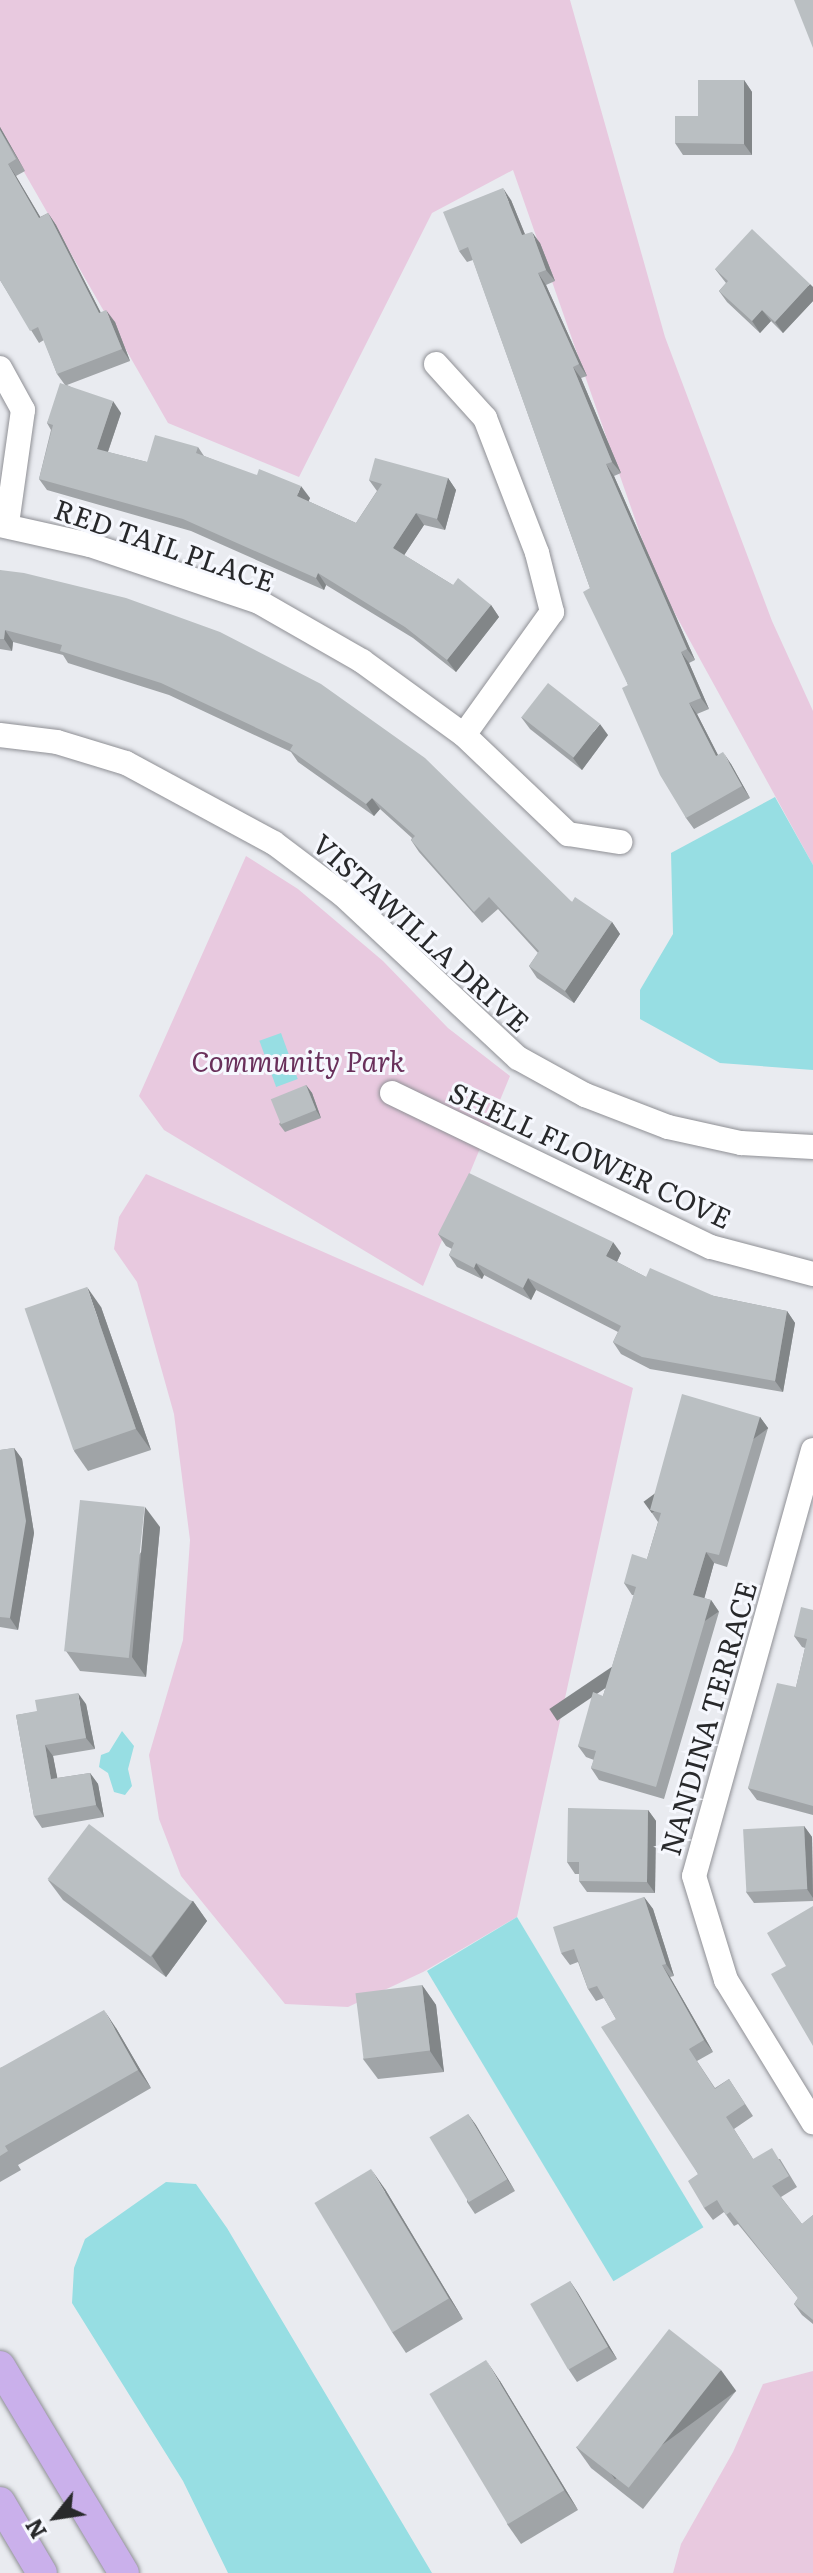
<!DOCTYPE html>
<style>
body{margin:0}
#map{position:relative;width:813px;height:2573px;overflow:hidden;background:#e9ebf0;font-family:Literata,serif}
div>[style]{position:absolute}
[style*='--x']{left:calc(var(--x)*1px);top:calc(var(--y)*1px);width:calc(var(--w)*1px);rotate:calc(var(--a)*1deg)}
.green>*{inset:0;background:#e8c9df}
.water>*{inset:0;background:#97dee3;transform-origin:0 0}
.roads{filter:drop-shadow(0 0 2px #8f9095) drop-shadow(0 0 2px #8f9095)}
.minor>*{height:24px;margin:-12px;padding:0 12px;transform-origin:12px;border-radius:12px;background:#fff}
.major>*{height:30px;margin:-15px;padding:0 15px;transform-origin:15px;border-radius:15px;background:#cab0eb}
.wall>*{inset:0;background:#a0a4a7}
.shaded-wall>*{inset:0;background:#828688;transform-origin:0 0}
.building>*{inset:0;background:#babfc2;transform-origin:0 0}
span{translate:-50% -50%;white-space:nowrap;text-align:center;line-height:1.15;-webkit-text-stroke:6px #f6f8fe;paint-order:stroke}
.street-label{font-size:28px;color:#28292b}
.park-label{font-size:28px;color:#69305b;font-style:italic}
.north{position:absolute;left:16px;top:2477px;width:80px;height:80px;-webkit-text-stroke:6px #f6f8fe;paint-order:stroke;rotate:240deg;font-size:22px;font-weight:700;line-height:32px;text-align:center;color:#28292b}
.north::after{content:'';display:block;margin:auto;width:28px;height:36px;background:#28292b;clip-path:polygon(50% 0,100% 100%,50% 72%,0 100%)}
</style>
<div id="map">
<div class="green">
<div style="clip-path:polygon(0 0,570px 0,665px 337px,772px 621px,813px 711px,813px 865px,656px 579px,513px 170px,432px 213px,299px 477px,168px 423px,0 130px)"></div>
<div style="clip-path:polygon(246px 856px,298px 889px,383px 961px,448px 1028px,510px 1076px,423px 1286px,164px 1130px,139px 1096px)"></div>
<div style="clip-path:polygon(146px 1174px,633px 1388px,517px 1917px,423px 1972px,348px 2007px,285px 2004px,181px 1876px,159px 1819px,149px 1755px,183px 1640px,190px 1540px,174px 1414px,137px 1282px,114px 1249px,119px 1217px)"></div>
<div style="clip-path:polygon(813px 2371px,813px 2573px,673px 2573px,681px 2544px,733px 2452px,763px 2384px)"></div>
</div>
<div class="water">
<div style="clip-path:polygon(775px 797px,813px 865px,813px 1070px,720px 1063px,640px 1019px,640px 990px,673px 934px,671px 853px)"></div>
<div style="left:281px;top:1033px;width:49px;height:23px;rotate:70deg"></div>
<div style="clip-path:polygon(122px 1731px,134px 1746px,128px 1769px,132px 1786px,125px 1795px,114px 1792px,108px 1773px,99px 1767px,101px 1755px,109px 1752px)"></div>
<div style="left:517px;top:1917px;width:362px;height:105px;rotate:59deg"></div>
<div style="clip-path:polygon(166px 2182px,196px 2184px,227px 2228px,432px 2573px,228px 2573px,183px 2481px,72px 2303px,74px 2268px,85px 2239px)"></div>
</div>
<div class="roads">
<div class="minor">
<div style="--x:436;--y:364;--w:73;--a:47.8"></div>
<div style="--x:485;--y:418;--w:145;--a:68.9"></div>
<div style="--x:537;--y:553;--w:61;--a:75.7"></div>
<div style="--x:552;--y:612;--w:151;--a:125.6"></div>
<div style="--x:0;--y:368;--w:48;--a:61.3"></div>
<div style="--x:23;--y:410;--w:115;--a:98"></div>
<div style="--x:0;--y:525;--w:92;--a:12.5"></div>
<div style="--x:90;--y:545;--w:178;--a:18.6"></div>
<div style="--x:259;--y:602;--w:119;--a:29.8"></div>
<div style="--x:362;--y:661;--w:126;--a:36"></div>
<div style="--x:464;--y:735;--w:144;--a:43.6"></div>
<div style="--x:568;--y:834;--w:53;--a:8.7"></div>
<div style="--x:0;--y:735;--w:57;--a:7"></div>
<div style="--x:57;--y:742;--w:72;--a:16.9"></div>
<div style="--x:126;--y:763;--w:168;--a:28.4"></div>
<div style="--x:274;--y:843;--w:86;--a:37"></div>
<div style="--x:343;--y:895;--w:239;--a:43"></div>
<div style="--x:518;--y:1058;--w:77;--a:28.9"></div>
<div style="--x:585;--y:1095;--w:89;--a:21.1"></div>
<div style="--x:668;--y:1127;--w:75;--a:12.4"></div>
<div style="--x:741;--y:1143;--w:72;--a:3.2"></div>
<div style="--x:392;--y:1093;--w:354;--a:25.8"></div>
<div style="--x:711;--y:1247;--w:106;--a:14.8"></div>
<div style="--x:813;--y:1450;--w:442;--a:105.6"></div>
<div style="--x:694;--y:1876;--w:109;--a:72.9"></div>
<div style="--x:726;--y:1980;--w:167;--a:58.5"></div>
</div>
<div class="major">
<div style="--x:0;--y:2366;--w:241;--a:59.1"></div>
<div style="--x:0;--y:2502;--w:82;--a:59.4"></div>
</div>
</div>
<div class="wall">
<div style="clip-path:polygon(744px 80px,752px 92px,752px 155px,683px 155px,675px 143px,698px 116px)"></div>
<div style="clip-path:polygon(0 127px,25px 171px,16px 176px,40px 217px,48px 213px,56px 225px,101px 313px,115px 322px,130px 361px,67px 385px,121px 413px,108px 452px,147px 462px,198px 447px,204px 456px,310px 498px,308px 501px,356px 523px,377px 491px,369px 480px,448px 478px,456px 490px,445px 530px,424px 525px,404px 555px,453px 585px,491px 605px,499px 617px,456px 672px,413px 638px,326px 585px,324px 590px,191px 531px,47px 490px,39px 479px,51px 430px,47px 423px,65px 385px,57px 374px,44px 340px,39px 343px,0 280px)"></div>
<div style="clip-path:polygon(511px 200px,525px 234px,540px 243px,555px 281px,546px 285px,587px 376px,581px 378px,621px 473px,614px 476px,695px 660px,689px 663px,709px 709px,697px 714px,718px 755px,731px 764px,750px 798px,694px 829px,686px 818px,628px 685px,590px 588px,473px 260px,467px 262px,459px 251px)"></div>
<div style="clip-path:polygon(715px 269px,813px 287px,813px 301px,783px 333px,771px 321px,760px 333px,727px 302px,719px 291px,726px 283px)"></div>
<div style="clip-path:polygon(0 570px,572px 902px,612px 922px,620px 934px,574px 1003px,537px 978px,529px 966px,538px 953px,498px 909px,482px 923px,419px 852px,411px 840px,412px 838px,380px 809px,374px 816px,298px 762px,291px 752px,169px 695px,68px 663px,63px 655px,13px 642px,12px 651px,0 649px)"></div>
<div style="clip-path:polygon(521px 717px,608px 735px,582px 770px,530px 729px)"></div>
<div style="clip-path:polygon(306px 1085px,312px 1093px,321px 1118px,285px 1132px,279px 1124px)"></div>
<div style="clip-path:polygon(438px 1234px,621px 1253px,617px 1262px,646px 1277px,714px 1296px,787px 1311px,795px 1323px,783px 1392px,650px 1369px,621px 1354px,613px 1342px,618px 1332px,536px 1290px,531px 1300px,484px 1275px,482px 1279px,457px 1267px,449px 1255px,452px 1249px,446px 1246px)"></div>
<div style="clip-path:polygon(101px 1307px,151px 1450px,88px 1471px,74px 1451px)"></div>
<div style="clip-path:polygon(760px 1417px,768px 1428px,727px 1567px,714px 1563px,704px 1598px,711px 1600px,719px 1612px,664px 1799px,599px 1780px,591px 1768px,594px 1760px,586px 1757px,578px 1746px,603px 1696px,634px 1595px,632px 1595px,624px 1583px,647px 1559px,658px 1522px,650px 1510px)"></div>
<div style="clip-path:polygon(14px 1448px,22px 1459px,34px 1533px,18px 1630px,0 1627px,0 1450px)"></div>
<div style="clip-path:polygon(160px 1527px,146px 1677px,80px 1671px,66px 1651px)"></div>
<div style="clip-path:polygon(813px 1610px,813px 1815px,757px 1800px,748px 1788px,796px 1687px,805px 1648px,802px 1647px,794px 1636px)"></div>
<div style="clip-path:polygon(86px 1704px,95px 1749px,53px 1756px,57px 1778px,90px 1773px,98px 1784px,104px 1817px,42px 1828px,34px 1816px,16px 1715px)"></div>
<div style="clip-path:polygon(648px 1810px,656px 1821px,655px 1893px,587px 1892px,579px 1881px,579px 1874px,575px 1874px,567px 1862px)"></div>
<div style="clip-path:polygon(804px 1826px,812px 1837px,813px 1901px,754px 1903px,746px 1892px)"></div>
<div style="clip-path:polygon(48px 1880px,193px 1901px,207px 1921px,166px 1977px,63px 1900px)"></div>
<div style="clip-path:polygon(644px 1897px,653px 1909px,674px 1976px,670px 1977px,713px 2052px,697px 2061px,715px 2088px,729px 2079px,753px 2116px,734px 2129px,753px 2159px,780px 2159px,797px 2187px,781px 2197px,802px 2224px,813px 2215px,813px 2324px,802px 2315px,794px 2304px,798px 2298px,738px 2224px,734px 2226px,724px 2212px,713px 2220px,704px 2208px,698px 2174px,616px 2019px,604px 1998px,596px 2001px,588px 1989px,578px 1962px,570px 1965px,561px 1953px)"></div>
<div style="clip-path:polygon(422px 1985px,436px 2005px,444px 2072px,378px 2079px,363px 2059px)"></div>
<div style="clip-path:polygon(116px 2028px,151px 2088px,18px 2165px,21px 2170px,0 2182px,0 2068px)"></div>
<div style="clip-path:polygon(468px 2114px,515px 2191px,475px 2214px,467px 2202px)"></div>
<div style="clip-path:polygon(385px 2189px,463px 2319px,406px 2353px,392px 2332px)"></div>
<div style="clip-path:polygon(570px 2281px,617px 2359px,577px 2382px,569px 2370px)"></div>
<div style="clip-path:polygon(500px 2381px,578px 2510px,521px 2544px,507px 2524px)"></div>
<div style="clip-path:polygon(736px 2391px,643px 2509px,591px 2468px,576px 2447px)"></div>
</div>
<div class="shaded-wall">
<div style="clip-path:polygon(744px 80px,752px 92px,752px 155px,744px 144px)"></div>
<div style="clip-path:polygon(0 127px,25px 171px,0 130px)"></div>
<div style="clip-path:polygon(8px 164px,16px 176px,48px 230px,39px 218px)"></div>
<div style="clip-path:polygon(503px 188px,511px 200px,530px 247px,522px 235px)"></div>
<div style="clip-path:polygon(48px 213px,56px 225px,107px 325px,99px 313px)"></div>
<div style="clip-path:polygon(532px 232px,540px 243px,555px 281px,546px 270px)"></div>
<div style="clip-path:polygon(538px 273px,546px 285px,587px 376px,579px 364px)"></div>
<div style="clip-path:polygon(810px 284px,813px 287px,813px 301px,783px 333px,775px 322px)"></div>
<div style="clip-path:polygon(106px 310px,115px 322px,130px 361px,122px 349px)"></div>
<div style="clip-path:polygon(762px 310px,771px 321px,760px 333px,752px 321px)"></div>
<div style="clip-path:polygon(573px 367px,581px 378px,621px 473px,612px 462px)"></div>
<div style="clip-path:polygon(113px 401px,121px 413px,105px 460px,97px 449px)"></div>
<div style="clip-path:polygon(606px 464px,614px 476px,695px 660px,687px 649px)"></div>
<div style="clip-path:polygon(448px 478px,456px 490px,445px 530px,437px 519px)"></div>
<div style="clip-path:polygon(301px 486px,310px 498px,306px 508px,297px 496px)"></div>
<div style="clip-path:polygon(416px 513px,424px 525px,401px 560px,393px 548px)"></div>
<div style="clip-path:polygon(318px 573px,326px 585px,324px 590px,316px 578px)"></div>
<div style="clip-path:polygon(491px 605px,499px 617px,456px 672px,447px 660px)"></div>
<div style="clip-path:polygon(5px 630px,13px 642px,12px 651px,4px 639px)"></div>
<div style="clip-path:polygon(681px 652px,689px 663px,709px 709px,701px 698px)"></div>
<div style="clip-path:polygon(689px 703px,697px 714px,724px 767px,716px 756px)"></div>
<div style="clip-path:polygon(600px 724px,608px 735px,582px 770px,573px 758px)"></div>
<div style="clip-path:polygon(723px 752px,731px 764px,750px 798px,742px 786px)"></div>
<div style="clip-path:polygon(372px 798px,380px 809px,374px 816px,366px 804px)"></div>
<div style="clip-path:polygon(612px 922px,620px 934px,574px 1003px,565px 991px)"></div>
<div style="clip-path:polygon(306px 1085px,312px 1093px,321px 1118px,316px 1110px)"></div>
<div style="clip-path:polygon(613px 1242px,621px 1253px,614px 1268px,606px 1256px)"></div>
<div style="clip-path:polygon(476px 1263px,484px 1275px,482px 1279px,474px 1268px)"></div>
<div style="clip-path:polygon(528px 1278px,536px 1290px,531px 1300px,523px 1288px)"></div>
<div style="clip-path:polygon(87px 1287px,101px 1307px,151px 1450px,136px 1429px)"></div>
<div style="clip-path:polygon(787px 1311px,795px 1323px,783px 1392px,775px 1381px)"></div>
<div style="left:760px;top:1417px;width:14px;height:144px;rotate:54deg"></div>
<div style="clip-path:polygon(14px 1448px,22px 1459px,34px 1533px,18px 1630px,10px 1618px)"></div>
<div style="clip-path:polygon(145px 1507px,160px 1527px,146px 1677px,132px 1657px)"></div>
<div style="clip-path:polygon(706px 1552px,714px 1563px,702px 1607px,693px 1595px)"></div>
<div style="left:711px;top:1600px;width:14px;height:195px;rotate:56deg"></div>
<div style="clip-path:polygon(78px 1693px,86px 1704px,95px 1749px,86px 1738px)"></div>
<div style="clip-path:polygon(45px 1745px,53px 1756px,60px 1791px,51px 1779px)"></div>
<div style="clip-path:polygon(90px 1773px,98px 1784px,104px 1817px,96px 1805px)"></div>
<div style="clip-path:polygon(648px 1810px,656px 1821px,655px 1893px,647px 1882px)"></div>
<div style="clip-path:polygon(804px 1826px,812px 1837px,813px 1898px,807px 1889px)"></div>
<div style="clip-path:polygon(644px 1897px,653px 1909px,674px 1976px,666px 1964px)"></div>
<div style="clip-path:polygon(193px 1901px,207px 1921px,166px 1977px,152px 1956px)"></div>
<div style="clip-path:polygon(662px 1965px,670px 1977px,713px 2052px,704px 2040px)"></div>
<div style="clip-path:polygon(422px 1985px,436px 2005px,444px 2072px,430px 2051px)"></div>
<div style="clip-path:polygon(104px 2010px,116px 2028px,151px 2088px,138px 2070px)"></div>
<div style="clip-path:polygon(468px 2114px,476px 2125px,515px 2191px,507px 2179px)"></div>
<div style="clip-path:polygon(371px 2169px,385px 2189px,463px 2319px,449px 2298px)"></div>
<div style="clip-path:polygon(570px 2281px,578px 2293px,617px 2359px,608px 2347px)"></div>
<div style="clip-path:polygon(486px 2360px,500px 2381px,578px 2510px,564px 2490px)"></div>
<div style="left:721px;top:2370px;width:26px;height:150px;rotate:54deg"></div>
</div>
<div class="building">
<div style="clip-path:polygon(794px 0,813px 0,813px 48px)"></div>
<div style="clip-path:polygon(698px 80px,744px 80px,744px 144px,675px 143px,675px 116px,698px 116px)"></div>
<div style="clip-path:polygon(0 130px,16px 159px,8px 164px,39px 218px,48px 213px,99px 313px,106px 310px,122px 349px,57px 374px,38px 327px,30px 331px,0 280px)"></div>
<div style="clip-path:polygon(503px 188px,522px 235px,532px 232px,546px 270px,538px 273px,579px 364px,573px 367px,612px 462px,606px 464px,687px 649px,681px 652px,701px 698px,689px 703px,716px 756px,723px 752px,742px 786px,686px 818px,660px 775px,622px 688px,628px 685px,583px 592px,590px 588px,468px 247px,459px 251px,443px 212px)"></div>
<div style="clip-path:polygon(752px 229px,810px 284px,775px 322px,762px 310px,752px 321px,719px 291px,728px 281px,715px 269px)"></div>
<div style="clip-path:polygon(60px 383px,113px 401px,97px 449px,147px 462px,155px 435px,198px 447px,196px 453px,257px 475px,259px 469px,301px 486px,297px 496px,356px 523px,382px 484px,369px 480px,375px 458px,448px 478px,437px 519px,416px 513px,393px 548px,453px 585px,458px 578px,491px 605px,447px 660px,405px 627px,318px 573px,316px 578px,183px 519px,39px 479px,53px 425px,47px 423px)"></div>
<div style="clip-path:polygon(0 570px,24px 573px,126px 598px,220px 632px,321px 684px,425px 758px,572px 902px,575px 897px,612px 922px,565px 991px,529px 966px,539px 951px,489px 897px,474px 912px,411px 840px,415px 836px,372px 798px,366px 804px,290px 750px,293px 745px,161px 683px,60px 651px,62px 645px,5px 630px,4px 639px,0 639px)"></div>
<div style="left:548px;top:683px;width:66px;height:43px;rotate:38deg"></div>
<div style="left:306px;top:1085px;width:27px;height:38px;rotate:68deg"></div>
<div style="clip-path:polygon(469px 1173px,613px 1242px,606px 1256px,646px 1277px,650px 1268px,714px 1296px,787px 1311px,775px 1381px,642px 1357px,613px 1342px,621px 1326px,528px 1278px,523px 1288px,476px 1263px,474px 1268px,449px 1255px,454px 1243px,438px 1234px)"></div>
<div style="left:87px;top:1287px;width:150px;height:66px;rotate:71deg"></div>
<div style="clip-path:polygon(682px 1394px,760px 1417px,719px 1555px,706px 1552px,693px 1595px,711px 1600px,656px 1787px,591px 1768px,596px 1751px,578px 1746px,593px 1692px,603px 1696px,636px 1587px,624px 1583px,632px 1554px,647px 1559px,661px 1513px,650px 1510px)"></div>
<div style="clip-path:polygon(14px 1448px,26px 1521px,10px 1618px,0 1617px,0 1450px)"></div>
<div style="left:80px;top:1500px;width:65px;height:152px;rotate:6deg"></div>
<div style="clip-path:polygon(801px 1607px,813px 1610px,813px 1806px,748px 1788px,777px 1683px,796px 1687px,807px 1639px,794px 1636px)"></div>
<div style="clip-path:polygon(78px 1693px,86px 1738px,45px 1745px,51px 1779px,90px 1773px,96px 1805px,34px 1816px,16px 1715px,37px 1711px,35px 1700px)"></div>
<div style="clip-path:polygon(568px 1808px,648px 1810px,647px 1882px,579px 1881px,579px 1862px,567px 1862px)"></div>
<div style="left:89px;top:1824px;width:129px;height:69px;rotate:37deg"></div>
<div style="left:804px;top:1826px;width:63px;height:61px;rotate:87deg"></div>
<div style="clip-path:polygon(644px 1897px,666px 1964px,662px 1965px,704px 2040px,689px 2049px,715px 2089px,729px 2079px,745px 2104px,726px 2117px,753px 2159px,772px 2148px,789px 2176px,772px 2186px,802px 2224px,813px 2215px,813px 2320px,794px 2304px,798px 2298px,730px 2212px,726px 2215px,717px 2200px,704px 2208px,688px 2181px,698px 2174px,601px 2027px,616px 2019px,597px 1986px,588px 1989px,574px 1949px,561px 1953px,553px 1927px)"></div>
<div style="clip-path:polygon(813px 1906px,813px 2046px,771px 1974px,786px 1966px,767px 1933px)"></div>
<div style="left:422px;top:1985px;width:66px;height:67px;rotate:83deg"></div>
<div style="clip-path:polygon(104px 2010px,138px 2070px,5px 2146px,8px 2151px,0 2156px,0 2068px)"></div>
<div style="left:468px;top:2114px;width:76px;height:45px;rotate:59deg"></div>
<div style="left:371px;top:2169px;width:151px;height:66px;rotate:59deg"></div>
<div style="left:570px;top:2281px;width:76px;height:46px;rotate:60deg"></div>
<div style="left:669px;top:2329px;width:66px;height:150px;rotate:38deg"></div>
<div style="left:486px;top:2360px;width:152px;height:66px;rotate:59deg"></div>
</div>
<div class="street-label">
<span style="left:165px;top:544px;rotate:19deg">RED TAIL PLACE</span>
<span style="left:422px;top:932px;rotate:42deg">VISTAWILLA DRIVE</span>
<span style="left:591px;top:1154px;rotate:25deg">SHELL FLOWER COVE</span>
<span style="left:707px;top:1718px;rotate:-74deg">NANDINA TERRACE</span>
</div>
<div class="park-label">
<span style="left:298px;top:1060px">Community Park</span>
</div>
<div class="north">N</div>
</div>
